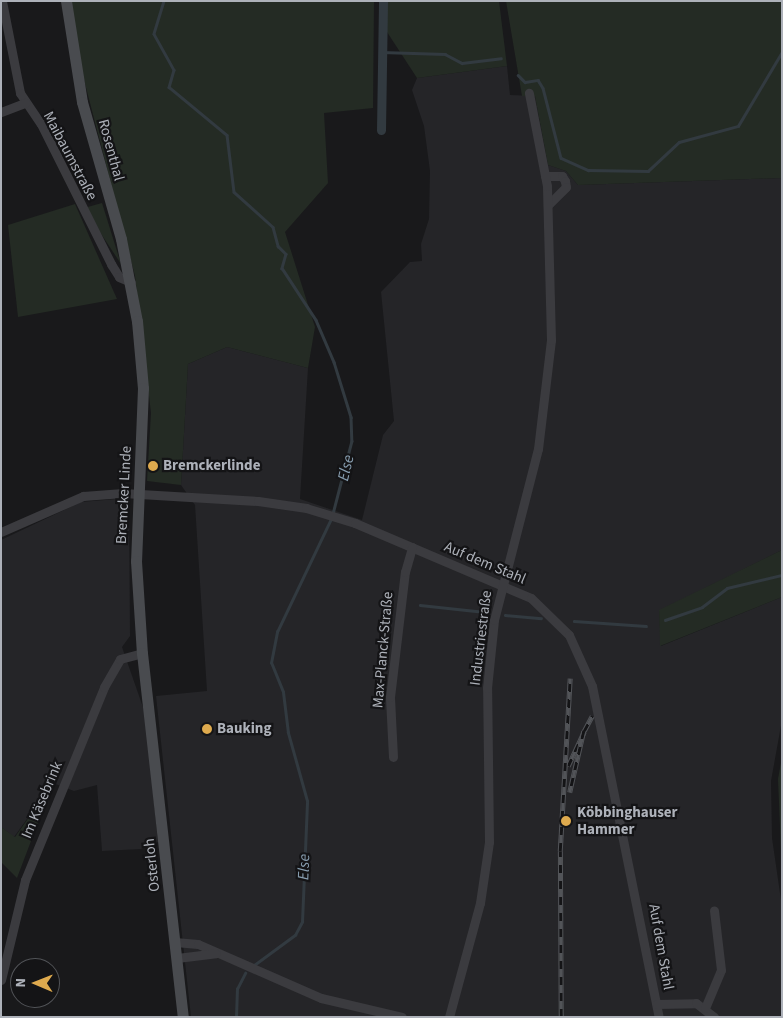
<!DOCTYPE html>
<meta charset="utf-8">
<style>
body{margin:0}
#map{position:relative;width:783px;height:1018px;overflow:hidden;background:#19191b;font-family:"Source Sans 3",sans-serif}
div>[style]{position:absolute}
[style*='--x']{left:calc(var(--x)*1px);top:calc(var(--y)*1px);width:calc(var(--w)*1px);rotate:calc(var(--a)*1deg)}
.built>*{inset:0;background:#252528}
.green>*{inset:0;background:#242b24}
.stream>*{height:2.5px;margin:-1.25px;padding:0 1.25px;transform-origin:1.25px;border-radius:1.25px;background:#323a40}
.canal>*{height:9px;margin:-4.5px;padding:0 4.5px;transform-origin:4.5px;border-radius:4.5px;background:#323a40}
.street>*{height:9px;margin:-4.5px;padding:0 4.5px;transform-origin:4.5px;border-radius:4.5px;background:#3b3b3f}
.secondary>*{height:11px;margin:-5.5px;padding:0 5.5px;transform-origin:5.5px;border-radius:5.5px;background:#494b4f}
.rail>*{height:4.5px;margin-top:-2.25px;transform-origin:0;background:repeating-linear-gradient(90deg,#141416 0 8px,#525458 0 16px);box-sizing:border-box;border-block:1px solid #525458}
.dots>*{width:14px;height:14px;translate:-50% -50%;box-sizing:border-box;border:2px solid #141416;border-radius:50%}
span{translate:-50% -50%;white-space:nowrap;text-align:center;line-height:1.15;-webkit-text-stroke:4.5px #141416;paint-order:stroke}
.street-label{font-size:15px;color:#adb1b9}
.poi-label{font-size:15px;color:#adb1b9;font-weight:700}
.left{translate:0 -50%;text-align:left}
.water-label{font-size:16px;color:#889eb0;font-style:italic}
.frame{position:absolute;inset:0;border:2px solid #adb1b9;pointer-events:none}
.north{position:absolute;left:10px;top:958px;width:50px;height:50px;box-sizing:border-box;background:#141416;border:1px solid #515357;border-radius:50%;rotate:271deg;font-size:14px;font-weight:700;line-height:20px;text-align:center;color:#adb1b9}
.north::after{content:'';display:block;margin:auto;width:18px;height:22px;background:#deaa4e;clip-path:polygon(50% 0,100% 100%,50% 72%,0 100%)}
</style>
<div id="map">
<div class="built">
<div style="clip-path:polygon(507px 66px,510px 95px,535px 96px,548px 165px,566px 171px,578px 185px,782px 178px,782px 550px,659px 611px,661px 646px,782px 597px,782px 720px,771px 781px,772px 838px,782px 907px,782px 1017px,191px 1017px,156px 696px,207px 691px,195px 505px,181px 485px,188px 364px,227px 347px,308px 368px,300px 499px,362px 520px,383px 435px,394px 421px,381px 292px,410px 262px,422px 261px,421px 244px,429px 219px,430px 171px,424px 126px,412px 90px,417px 78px)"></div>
<div style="clip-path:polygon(129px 498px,130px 636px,122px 647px,145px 713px,158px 842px,141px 849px,102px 851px,97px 785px,74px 791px,53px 783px,14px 837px,1px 827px,1px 540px,81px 502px)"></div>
</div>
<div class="green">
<div style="clip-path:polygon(71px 1px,374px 1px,373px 108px,324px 113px,328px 183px,285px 232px,315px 327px,308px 368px,227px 347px,188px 364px,181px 485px,147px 481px,151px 413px,135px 276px,76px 49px)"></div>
<div style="clip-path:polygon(387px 1px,499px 1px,507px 66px,417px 78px,387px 32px)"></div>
<div style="clip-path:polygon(506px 1px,782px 1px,782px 178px,578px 185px,566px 171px,548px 165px,535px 96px,522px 96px)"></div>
<div style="clip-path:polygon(102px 203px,121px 264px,84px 208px)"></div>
<div style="clip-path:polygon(75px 204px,117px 299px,18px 317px,8px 225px)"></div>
<div style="clip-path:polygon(782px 550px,782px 597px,660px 646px,659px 610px)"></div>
<div style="clip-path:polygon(782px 757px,782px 875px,778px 779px)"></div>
<div style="clip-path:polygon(53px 783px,17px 878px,1px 862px,1px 827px,15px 837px)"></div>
</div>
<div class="stream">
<div style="--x:164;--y:1;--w:34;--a:107"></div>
<div style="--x:154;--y:34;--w:41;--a:60.9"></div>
<div style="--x:174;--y:70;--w:18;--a:106"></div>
<div style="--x:169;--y:87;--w:75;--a:39.6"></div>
<div style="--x:227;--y:135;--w:57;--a:83"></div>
<div style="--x:234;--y:192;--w:52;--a:41.9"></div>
<div style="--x:273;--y:227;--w:20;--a:75"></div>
<div style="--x:278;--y:246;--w:11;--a:45"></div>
<div style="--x:286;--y:254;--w:15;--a:106"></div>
<div style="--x:282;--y:268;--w:62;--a:56.8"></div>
<div style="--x:316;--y:320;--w:46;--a:66.8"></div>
<div style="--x:334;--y:362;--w:58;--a:72.8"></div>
<div style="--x:351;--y:417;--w:24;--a:88"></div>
<div style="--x:352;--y:441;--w:75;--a:104.6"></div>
<div style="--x:381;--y:52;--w:64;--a:1.8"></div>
<div style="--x:445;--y:54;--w:19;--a:28"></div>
<div style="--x:462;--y:63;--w:39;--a:-7"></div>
<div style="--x:518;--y:75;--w:10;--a:45"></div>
<div style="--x:525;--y:82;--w:13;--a:-9"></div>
<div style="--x:538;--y:80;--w:9;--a:58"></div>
<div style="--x:543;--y:88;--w:72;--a:75.6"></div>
<div style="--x:561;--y:158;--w:30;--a:24"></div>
<div style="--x:588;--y:170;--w:60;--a:1"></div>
<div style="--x:648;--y:171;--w:42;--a:-43.1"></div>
<div style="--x:679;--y:142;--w:61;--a:-15.2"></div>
<div style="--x:738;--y:126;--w:86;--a:-59.3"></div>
<div style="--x:420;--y:605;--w:65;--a:6.1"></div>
<div style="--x:505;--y:615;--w:36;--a:5"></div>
<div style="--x:665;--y:620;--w:39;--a:-19"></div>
<div style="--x:702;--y:607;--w:31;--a:-37"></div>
<div style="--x:727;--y:588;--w:57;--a:-13.3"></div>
<div style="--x:574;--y:621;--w:72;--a:4"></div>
<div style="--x:254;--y:965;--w:51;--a:-36.2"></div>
<div style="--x:295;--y:935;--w:15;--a:-62"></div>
<div style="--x:302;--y:922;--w:121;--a:-87.6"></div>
<div style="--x:307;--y:801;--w:71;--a:-105.6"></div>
<div style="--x:288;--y:733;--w:41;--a:-97"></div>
<div style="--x:283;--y:692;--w:31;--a:-112"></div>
<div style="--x:271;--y:663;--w:32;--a:-79"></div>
<div style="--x:277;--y:632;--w:125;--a:-64.5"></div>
<div style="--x:236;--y:1017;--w:28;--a:-88"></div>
<div style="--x:237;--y:989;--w:18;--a:-63"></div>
</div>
<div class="canal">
<div style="--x:381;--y:130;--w:129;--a:-89.1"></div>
</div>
<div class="street">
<div style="--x:2;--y:1;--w:94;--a:78.9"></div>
<div style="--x:20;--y:93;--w:37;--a:56"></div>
<div style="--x:41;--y:124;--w:157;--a:63.4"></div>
<div style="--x:111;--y:264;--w:15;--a:58"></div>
<div style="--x:119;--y:277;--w:13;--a:23"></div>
<div style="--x:1;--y:112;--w:26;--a:-21"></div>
<div style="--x:545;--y:176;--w:17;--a:0"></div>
<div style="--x:562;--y:176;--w:6;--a:59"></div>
<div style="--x:565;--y:181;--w:6;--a:81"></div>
<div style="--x:566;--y:187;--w:25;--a:135"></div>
<div style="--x:1;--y:532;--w:90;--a:-23.7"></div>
<div style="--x:83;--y:496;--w:40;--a:-4.3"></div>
<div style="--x:123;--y:493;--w:135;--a:3.4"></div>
<div style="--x:258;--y:501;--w:49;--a:8.3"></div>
<div style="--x:306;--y:508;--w:51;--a:17"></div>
<div style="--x:355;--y:523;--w:191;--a:23.1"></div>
<div style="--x:531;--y:598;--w:53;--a:44.2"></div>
<div style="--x:569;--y:635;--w:56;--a:65.7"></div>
<div style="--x:592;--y:686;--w:338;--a:78.6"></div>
<div style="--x:393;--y:757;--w:60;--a:-92.9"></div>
<div style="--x:390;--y:697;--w:126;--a:-83.2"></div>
<div style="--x:405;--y:572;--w:26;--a:-74"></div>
<div style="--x:175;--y:942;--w:23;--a:5"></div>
<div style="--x:198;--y:944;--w:134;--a:23.7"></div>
<div style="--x:321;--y:998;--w:83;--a:13.2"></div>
<div style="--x:177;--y:958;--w:39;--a:-7"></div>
<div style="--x:1;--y:980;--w:103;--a:-76.5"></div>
<div style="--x:25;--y:880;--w:209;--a:-67.7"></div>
<div style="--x:104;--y:687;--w:32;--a:-60"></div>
<div style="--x:120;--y:659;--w:23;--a:-15"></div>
<div style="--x:657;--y:1004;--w:39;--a:-1"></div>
<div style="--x:696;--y:1003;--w:23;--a:38"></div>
<div style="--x:705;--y:1008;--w:41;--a:-67.2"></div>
<div style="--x:721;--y:970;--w:60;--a:-96.7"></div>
<div style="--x:449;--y:1017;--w:118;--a:-74.8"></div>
<div style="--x:480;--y:903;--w:62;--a:-81.6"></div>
<div style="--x:489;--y:842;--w:154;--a:-90.7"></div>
<div style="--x:487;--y:688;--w:68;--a:-84.1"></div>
<div style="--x:494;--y:620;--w:177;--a:-75.6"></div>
<div style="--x:538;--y:449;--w:110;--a:-83.2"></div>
<div style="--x:551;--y:340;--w:154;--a:-91.5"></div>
<div style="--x:547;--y:186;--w:95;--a:-101"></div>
</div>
<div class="secondary">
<div style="--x:66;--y:1;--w:102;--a:81"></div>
<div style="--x:82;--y:102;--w:142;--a:74.1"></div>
<div style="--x:121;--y:239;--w:84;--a:79"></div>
<div style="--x:137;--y:321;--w:67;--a:84.9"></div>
<div style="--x:143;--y:388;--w:173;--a:92.3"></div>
<div style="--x:136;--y:561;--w:92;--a:86.3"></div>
<div style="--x:142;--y:653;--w:366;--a:83.6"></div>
</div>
<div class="rail">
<div style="--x:584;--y:731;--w:17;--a:-62"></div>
<div style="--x:568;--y:766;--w:38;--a:-65"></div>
<div style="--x:584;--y:731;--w:63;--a:102.9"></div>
<div style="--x:561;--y:1017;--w:166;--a:-90.3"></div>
<div style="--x:560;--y:851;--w:173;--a:-86.7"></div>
</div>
<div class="dots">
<div style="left:153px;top:466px;background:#deaa4e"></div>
<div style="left:207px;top:729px;background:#deaa4e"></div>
<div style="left:566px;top:821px;background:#deaa4e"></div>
</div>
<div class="street-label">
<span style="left:111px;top:150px;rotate:75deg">Rosenthal</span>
<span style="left:70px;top:156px;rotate:62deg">Maibaumstraße</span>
<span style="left:124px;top:495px;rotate:-87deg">Bremcker Linde</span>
<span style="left:485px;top:563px;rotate:23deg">Auf dem Stahl</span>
<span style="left:481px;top:638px;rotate:-83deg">Industriestraße</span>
<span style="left:383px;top:650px;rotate:-85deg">Max-Planck-Straße</span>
<span style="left:42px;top:800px;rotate:-67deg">Im Käsebrink</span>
<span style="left:152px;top:865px;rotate:-96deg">Osterloh</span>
<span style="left:661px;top:947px;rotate:80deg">Auf dem Stahl</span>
</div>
<div class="poi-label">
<span class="left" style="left:163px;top:466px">Bremckerlinde</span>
<span class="left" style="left:217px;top:729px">Bauking</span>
<span class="left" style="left:577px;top:821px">Köbbinghauser<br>Hammer</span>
</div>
<div class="water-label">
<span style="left:346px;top:468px;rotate:-77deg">Else</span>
<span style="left:304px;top:867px;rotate:-88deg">Else</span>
</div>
<div class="frame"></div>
<div class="north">N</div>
</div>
